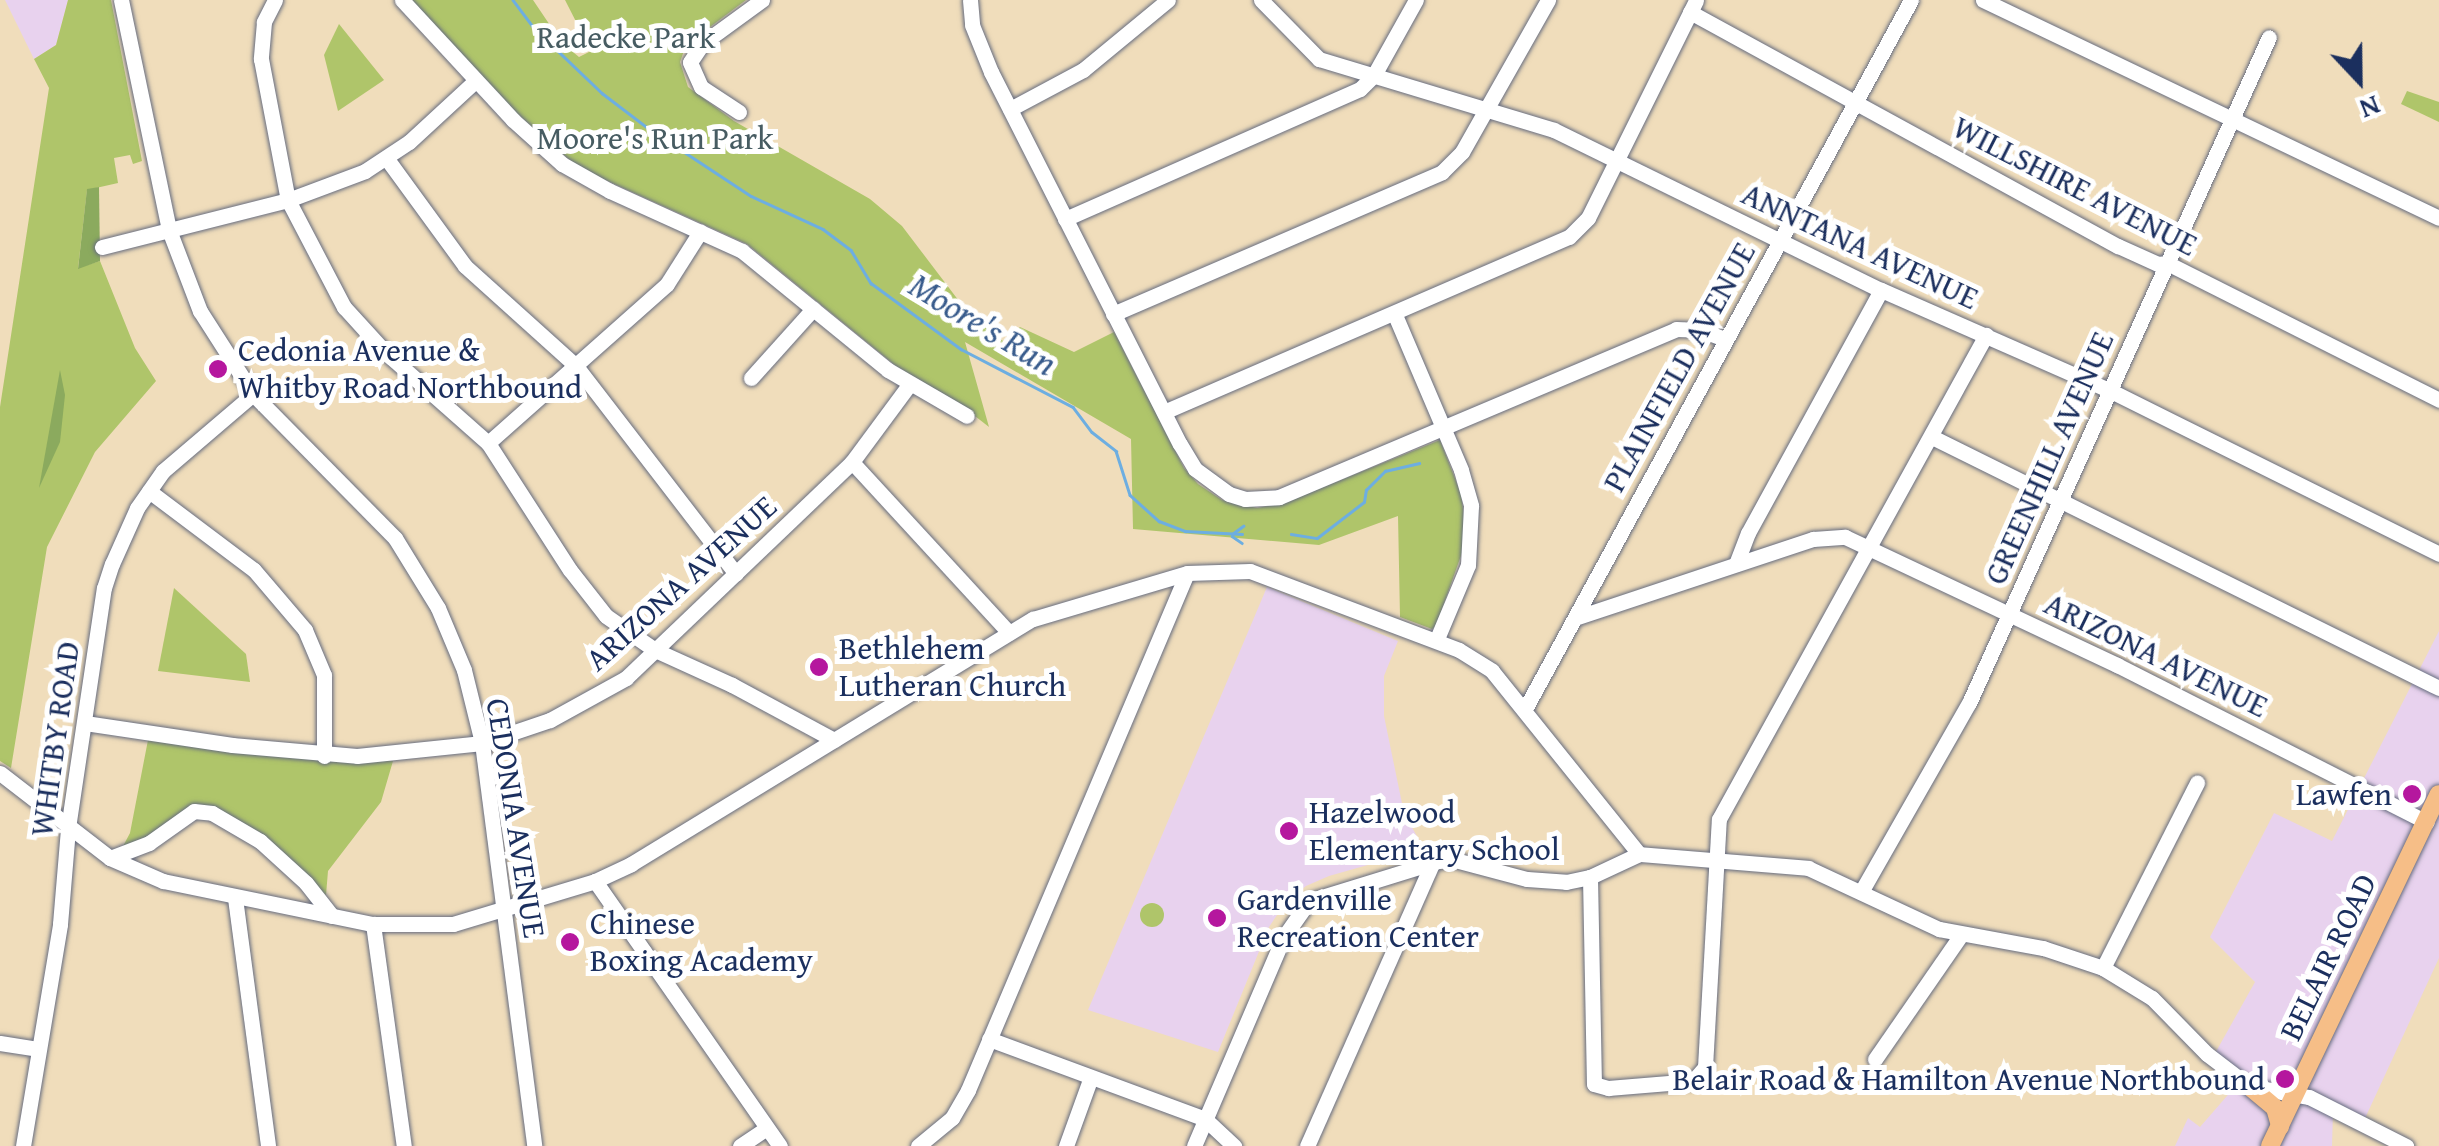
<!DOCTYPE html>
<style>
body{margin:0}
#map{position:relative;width:2439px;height:1146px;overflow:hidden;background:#f0ddbb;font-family:"Gentium Book Plus",serif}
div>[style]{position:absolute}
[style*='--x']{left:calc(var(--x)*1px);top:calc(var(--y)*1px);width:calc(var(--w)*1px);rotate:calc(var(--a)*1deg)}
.built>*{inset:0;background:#e8d2ee}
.green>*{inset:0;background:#afc56a}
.round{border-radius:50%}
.forest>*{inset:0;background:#8baa5e}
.stream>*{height:2.5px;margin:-1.25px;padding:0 1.25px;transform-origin:1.25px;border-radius:1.25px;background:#6daee1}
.roads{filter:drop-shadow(0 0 2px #666c7f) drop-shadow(0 0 2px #666c7f)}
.minor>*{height:15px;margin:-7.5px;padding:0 7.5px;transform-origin:7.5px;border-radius:7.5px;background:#fff}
.major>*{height:18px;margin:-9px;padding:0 9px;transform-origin:9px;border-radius:9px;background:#f6be87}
.dots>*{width:28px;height:28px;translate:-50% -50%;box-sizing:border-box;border:5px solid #fff;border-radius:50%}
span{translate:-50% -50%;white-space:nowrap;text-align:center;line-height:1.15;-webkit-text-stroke:10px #fff;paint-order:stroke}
.park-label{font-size:32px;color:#475c62}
.street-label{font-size:32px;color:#1b2f5e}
.poi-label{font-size:32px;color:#1b2f5e}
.left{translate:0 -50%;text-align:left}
.right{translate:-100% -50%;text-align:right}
.water-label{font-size:35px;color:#385b8c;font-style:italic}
.north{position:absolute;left:2309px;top:30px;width:100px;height:100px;-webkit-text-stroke:8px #fff;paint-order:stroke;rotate:158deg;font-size:28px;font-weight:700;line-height:40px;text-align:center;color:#1b2f5e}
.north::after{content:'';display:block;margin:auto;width:35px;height:45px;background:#1b2f5e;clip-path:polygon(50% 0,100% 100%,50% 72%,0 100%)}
</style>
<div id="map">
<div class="built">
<div style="clip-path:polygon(5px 0,68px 0,56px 45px,34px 59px)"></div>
<div style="clip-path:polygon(1267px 587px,1398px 641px,1384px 676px,1384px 716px,1404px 813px,1424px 849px,1329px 876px,1306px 886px,1285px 903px,1269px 927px,1218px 1052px,1088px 1010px)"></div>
<div style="clip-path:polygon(2439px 631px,2439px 958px,2361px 1127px,2333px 1112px,2332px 1146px,2175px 1146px,2188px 1118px,2200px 1127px,2240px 1081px,2213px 1057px,2255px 982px,2210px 937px,2274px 813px,2332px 841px)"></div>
</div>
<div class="green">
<div style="clip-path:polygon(68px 0,111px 0,142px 161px,133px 164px,130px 155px,114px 158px,118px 183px,87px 190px,78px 268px,100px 261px,135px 348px,156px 381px,95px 452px,47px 547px,11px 768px,0 761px,0 407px,49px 88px,34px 59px,56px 45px)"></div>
<div style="clip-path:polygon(412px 0,533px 0,562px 43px,579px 57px,591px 51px,565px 0,746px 0,686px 45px,680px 62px,688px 87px,734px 121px,870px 199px,902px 226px,962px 305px,1003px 341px,1020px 327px,1074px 352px,1114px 332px,1184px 468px,1198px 484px,1222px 500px,1257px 508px,1284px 503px,1440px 440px,1461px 494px,1464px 517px,1463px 550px,1436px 626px,1432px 629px,1400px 617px,1398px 516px,1319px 545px,1133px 529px,1131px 439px,965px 342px,989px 427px,957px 402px,896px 366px,747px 244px,579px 168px,496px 95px)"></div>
<div style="clip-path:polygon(339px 24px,384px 80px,338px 111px,324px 55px)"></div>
<div style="clip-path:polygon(2407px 91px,2439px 102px,2439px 122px,2401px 104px)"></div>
<div style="clip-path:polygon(174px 588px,246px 654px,250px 682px,158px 671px)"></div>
<div style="clip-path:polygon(148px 740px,393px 761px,381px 802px,328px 871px,326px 895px,243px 824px,177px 816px,146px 840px,121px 850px,130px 833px)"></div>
<div class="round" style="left:1140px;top:903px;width:24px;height:24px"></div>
</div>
<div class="forest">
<div style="clip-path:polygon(99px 187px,100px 261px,78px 269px,87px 189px)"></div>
<div style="clip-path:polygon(60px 370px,65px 395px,60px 442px,39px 488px)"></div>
</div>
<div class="stream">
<div style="--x:513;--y:0;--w:36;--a:53"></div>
<div style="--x:535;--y:29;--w:93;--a:43.7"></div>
<div style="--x:602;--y:93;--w:58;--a:37.3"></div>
<div style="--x:648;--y:128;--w:123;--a:33.4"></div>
<div style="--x:751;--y:196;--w:79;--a:24.6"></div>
<div style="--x:823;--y:229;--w:35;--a:37"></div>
<div style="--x:851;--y:250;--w:39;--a:59"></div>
<div style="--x:871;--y:283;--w:112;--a:36.3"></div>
<div style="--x:961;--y:349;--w:126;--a:27.4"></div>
<div style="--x:1073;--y:407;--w:31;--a:53"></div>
<div style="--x:1092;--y:432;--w:31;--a:38"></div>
<div style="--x:1116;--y:451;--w:46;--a:72.3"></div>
<div style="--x:1130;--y:495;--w:39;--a:42"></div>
<div style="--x:1159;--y:521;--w:28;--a:21"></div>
<div style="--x:1185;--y:531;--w:57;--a:3"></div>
<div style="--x:1232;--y:534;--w:14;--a:-36"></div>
<div style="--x:1291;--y:534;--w:26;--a:9"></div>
<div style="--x:1317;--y:538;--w:59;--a:-37.5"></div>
<div style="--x:1364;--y:502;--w:12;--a:-81"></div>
<div style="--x:1366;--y:490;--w:27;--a:-45"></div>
<div style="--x:1385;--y:471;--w:35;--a:-13"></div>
<div style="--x:1232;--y:536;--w:12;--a:35"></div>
</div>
<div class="roads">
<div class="minor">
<div style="--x:121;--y:0;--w:235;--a:78.2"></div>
<div style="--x:169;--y:230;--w:87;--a:69.1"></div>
<div style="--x:200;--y:311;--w:98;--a:57.4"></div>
<div style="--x:253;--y:394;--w:202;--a:45.4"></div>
<div style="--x:395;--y:538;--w:82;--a:58.4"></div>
<div style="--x:438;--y:608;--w:67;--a:67.2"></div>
<div style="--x:464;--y:670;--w:75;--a:76.1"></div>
<div style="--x:482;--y:743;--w:406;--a:82.6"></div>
<div style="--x:275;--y:0;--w:25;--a:117"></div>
<div style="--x:264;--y:22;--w:37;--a:95"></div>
<div style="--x:261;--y:59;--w:144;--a:79.2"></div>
<div style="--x:288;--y:200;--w:121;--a:62.4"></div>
<div style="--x:344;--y:307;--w:59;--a:47.7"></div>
<div style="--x:384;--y:351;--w:139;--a:41.5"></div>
<div style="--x:488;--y:443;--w:151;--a:57.2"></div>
<div style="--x:570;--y:570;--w:58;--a:52"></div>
<div style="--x:606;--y:616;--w:60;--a:34.8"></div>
<div style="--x:655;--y:650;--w:85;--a:24.4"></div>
<div style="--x:732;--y:685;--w:116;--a:28.3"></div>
<div style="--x:402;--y:0;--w:163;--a:47.2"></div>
<div style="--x:513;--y:120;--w:66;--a:41.9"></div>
<div style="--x:562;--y:164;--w:55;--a:29.4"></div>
<div style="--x:610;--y:191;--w:145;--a:24.4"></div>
<div style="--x:742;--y:251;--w:188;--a:39.2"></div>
<div style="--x:888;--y:370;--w:91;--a:30.2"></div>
<div style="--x:970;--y:0;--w:25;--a:85"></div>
<div style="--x:972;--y:25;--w:51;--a:68"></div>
<div style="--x:991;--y:72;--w:417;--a:63.1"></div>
<div style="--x:1180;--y:444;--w:29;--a:59"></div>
<div style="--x:1195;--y:469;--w:42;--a:36.3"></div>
<div style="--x:1229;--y:494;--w:17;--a:17"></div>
<div style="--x:1245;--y:499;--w:34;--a:-3"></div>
<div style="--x:1279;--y:497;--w:431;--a:-22.9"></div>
<div style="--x:1676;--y:329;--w:25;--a:2"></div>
<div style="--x:1701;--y:330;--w:26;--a:21"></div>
<div style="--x:1261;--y:0;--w:83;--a:45.5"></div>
<div style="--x:1319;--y:59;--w:245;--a:16.8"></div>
<div style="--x:1554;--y:130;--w:364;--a:26.1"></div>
<div style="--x:1881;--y:290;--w:249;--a:23.7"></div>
<div style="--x:2109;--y:390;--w:369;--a:26.4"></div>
<div style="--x:1983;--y:0;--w:505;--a:25.55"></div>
<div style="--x:1690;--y:12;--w:488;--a:28.7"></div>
<div style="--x:2118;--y:246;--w:44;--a:24.2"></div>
<div style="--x:2158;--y:264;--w:9;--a:-6"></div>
<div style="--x:2167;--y:263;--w:305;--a:26.7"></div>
<div style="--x:1010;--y:109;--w:83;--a:-28.1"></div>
<div style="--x:1083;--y:70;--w:110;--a:-39.5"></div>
<div style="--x:739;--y:112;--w:45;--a:-146.7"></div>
<div style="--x:701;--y:87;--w:27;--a:-114"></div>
<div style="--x:690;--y:62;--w:23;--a:-56"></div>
<div style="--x:703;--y:43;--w:73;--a:-36.1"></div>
<div style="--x:387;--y:159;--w:132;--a:53.9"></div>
<div style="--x:465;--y:266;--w:149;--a:42"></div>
<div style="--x:576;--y:366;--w:262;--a:52.4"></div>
<div style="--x:1065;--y:219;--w:322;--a:-23.8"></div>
<div style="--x:1360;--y:89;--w:20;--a:-45"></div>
<div style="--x:1374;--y:75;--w:86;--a:-60.8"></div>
<div style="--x:102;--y:247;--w:192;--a:-14.2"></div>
<div style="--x:288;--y:200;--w:82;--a:-20.6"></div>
<div style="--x:365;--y:171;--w:53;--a:-33.4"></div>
<div style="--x:409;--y:142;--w:90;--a:-42.7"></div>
<div style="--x:1113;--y:314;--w:358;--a:-23.3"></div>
<div style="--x:1442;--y:172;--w:28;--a:-45"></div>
<div style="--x:1462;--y:152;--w:175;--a:-60.5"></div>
<div style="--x:1395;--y:315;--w:168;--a:66.9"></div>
<div style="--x:1461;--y:470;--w:37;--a:74"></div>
<div style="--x:1471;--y:506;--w:59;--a:92.9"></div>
<div style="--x:1468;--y:565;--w:82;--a:112.8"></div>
<div style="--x:751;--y:378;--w:93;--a:-48.1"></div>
<div style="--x:1164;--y:412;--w:441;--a:-23.4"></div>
<div style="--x:1569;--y:237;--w:27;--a:-45"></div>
<div style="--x:1588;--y:218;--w:243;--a:-63.6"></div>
<div style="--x:1932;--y:437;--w:566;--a:26.34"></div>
<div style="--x:488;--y:443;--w:239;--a:-41.6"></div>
<div style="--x:667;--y:284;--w:62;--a:-57.6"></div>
<div style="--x:852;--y:462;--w:232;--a:47.4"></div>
<div style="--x:149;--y:491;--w:131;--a:37"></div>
<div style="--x:254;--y:570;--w:79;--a:49.6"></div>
<div style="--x:305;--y:630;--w:49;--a:67.1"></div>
<div style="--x:324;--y:675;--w:81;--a:90"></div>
<div style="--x:1736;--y:564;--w:33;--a:-69"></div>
<div style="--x:1748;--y:533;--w:277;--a:-61.3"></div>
<div style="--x:1575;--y:618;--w:251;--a:-18.4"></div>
<div style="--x:1813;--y:539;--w:32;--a:-4"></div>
<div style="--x:1845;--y:537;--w:301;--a:25.2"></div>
<div style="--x:2117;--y:665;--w:347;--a:26.9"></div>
<div style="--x:1525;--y:709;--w:807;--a:-61.43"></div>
<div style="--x:85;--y:723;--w:149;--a:8.5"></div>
<div style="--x:232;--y:745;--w:125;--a:5"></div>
<div style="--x:357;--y:756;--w:126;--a:-5.9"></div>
<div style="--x:482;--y:743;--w:72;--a:-18.7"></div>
<div style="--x:550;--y:720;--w:87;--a:-28.9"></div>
<div style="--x:626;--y:678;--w:313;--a:-43.7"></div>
<div style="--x:852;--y:462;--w:96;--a:-53.5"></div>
<div style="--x:0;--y:773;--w:139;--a:37.7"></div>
<div style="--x:110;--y:858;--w:58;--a:23.5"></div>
<div style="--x:163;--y:881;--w:214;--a:11.6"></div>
<div style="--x:373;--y:924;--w:80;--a:0"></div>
<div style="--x:453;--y:924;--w:148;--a:-16.8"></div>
<div style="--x:595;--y:881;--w:40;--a:-25"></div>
<div style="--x:631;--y:864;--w:471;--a:-31.4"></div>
<div style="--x:1033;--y:619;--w:161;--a:-16.6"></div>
<div style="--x:1187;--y:573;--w:63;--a:-1.8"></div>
<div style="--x:1250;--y:571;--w:223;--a:20.7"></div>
<div style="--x:1459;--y:650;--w:39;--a:32"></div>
<div style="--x:1492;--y:671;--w:235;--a:51.2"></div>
<div style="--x:1639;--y:854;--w:170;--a:4.7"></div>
<div style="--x:1808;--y:868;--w:145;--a:25"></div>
<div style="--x:1939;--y:929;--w:106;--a:10.4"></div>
<div style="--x:2043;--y:948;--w:63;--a:18.4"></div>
<div style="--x:2103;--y:968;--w:57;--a:31.5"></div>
<div style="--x:2152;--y:998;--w:78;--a:45.5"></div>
<div style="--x:2207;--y:1054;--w:53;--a:37.3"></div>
<div style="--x:2249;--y:1086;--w:61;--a:10.4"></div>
<div style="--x:2309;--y:1097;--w:109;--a:26.8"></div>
<div style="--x:110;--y:858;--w:42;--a:-21"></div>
<div style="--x:149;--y:843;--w:55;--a:-35.4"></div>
<div style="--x:194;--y:811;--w:18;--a:6"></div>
<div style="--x:212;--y:813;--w:56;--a:30.3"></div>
<div style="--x:260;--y:841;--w:62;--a:42.4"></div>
<div style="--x:306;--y:883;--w:42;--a:51.8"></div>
<div style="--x:1590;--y:877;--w:207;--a:88.9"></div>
<div style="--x:1594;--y:1084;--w:15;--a:16"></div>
<div style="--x:1608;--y:1088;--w:85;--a:-4.7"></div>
<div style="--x:1693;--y:1081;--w:18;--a:-49"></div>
<div style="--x:1705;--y:1067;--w:248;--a:-86.8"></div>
<div style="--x:1719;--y:819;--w:553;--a:-61.12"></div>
<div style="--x:595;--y:881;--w:323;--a:55.1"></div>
<div style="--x:1861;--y:892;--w:218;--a:-60.3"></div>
<div style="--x:1969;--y:703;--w:730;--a:-65.75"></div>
<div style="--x:235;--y:898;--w:250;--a:82.4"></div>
<div style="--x:373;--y:924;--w:224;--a:82.1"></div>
<div style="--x:2103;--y:968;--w:208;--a:-63.1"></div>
<div style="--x:989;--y:1039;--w:230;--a:20.3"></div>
<div style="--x:1205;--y:1119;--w:40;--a:43"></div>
<div style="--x:0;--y:1043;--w:38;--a:9"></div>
<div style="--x:1875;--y:1059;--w:151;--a:-55.3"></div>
<div style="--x:23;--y:1146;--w:225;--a:-80.5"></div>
<div style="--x:60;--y:924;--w:96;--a:-85.2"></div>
<div style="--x:68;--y:828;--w:243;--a:-81.5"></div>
<div style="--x:104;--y:588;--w:25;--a:-72"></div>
<div style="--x:112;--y:564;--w:61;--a:-65.9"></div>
<div style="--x:137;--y:508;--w:45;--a:-54.9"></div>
<div style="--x:163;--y:471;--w:118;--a:-40.5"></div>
<div style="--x:740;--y:1146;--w:32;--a:-34"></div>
<div style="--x:918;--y:1146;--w:44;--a:-39.5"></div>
<div style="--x:952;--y:1118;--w:32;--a:-60"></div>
<div style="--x:968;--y:1090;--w:561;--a:-67.04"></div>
<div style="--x:1066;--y:1146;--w:73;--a:-70.1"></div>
<div style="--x:1194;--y:1146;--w:226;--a:-66.8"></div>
<div style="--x:1283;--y:938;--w:45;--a:-54.9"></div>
<div style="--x:1309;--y:901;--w:135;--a:-17.2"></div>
<div style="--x:1438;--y:861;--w:17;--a:-3"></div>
<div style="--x:1455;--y:860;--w:74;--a:14.8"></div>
<div style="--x:1527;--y:879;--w:39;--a:4"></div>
<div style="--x:1566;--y:882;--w:25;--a:-12"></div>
<div style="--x:1590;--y:877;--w:54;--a:-25.1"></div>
<div style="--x:1307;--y:1146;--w:312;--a:-66.1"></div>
</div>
<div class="major">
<div style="--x:2249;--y:1086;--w:34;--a:40"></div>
<div style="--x:2275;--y:1108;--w:19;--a:74"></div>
<div style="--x:2270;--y:1146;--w:390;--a:-64.4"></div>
</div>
</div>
<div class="dots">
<div style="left:218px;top:369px;background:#b5179e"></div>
<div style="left:819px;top:667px;background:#b5179e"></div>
<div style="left:2412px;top:794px;background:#b5179e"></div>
<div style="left:1289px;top:831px;background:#b5179e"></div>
<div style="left:1217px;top:918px;background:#b5179e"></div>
<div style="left:570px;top:942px;background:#b5179e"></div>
<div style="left:2285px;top:1079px;background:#b5179e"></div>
</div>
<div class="park-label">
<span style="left:626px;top:37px">Radecke Park</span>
<span style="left:655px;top:138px">Moore's Run Park</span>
</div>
<div class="street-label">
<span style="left:2075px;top:186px;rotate:27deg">WILLSHIRE AVENUE</span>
<span style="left:1860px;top:246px;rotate:25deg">ANNTANA AVENUE</span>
<span style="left:1679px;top:367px;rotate:-61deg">PLAINFIELD AVENUE</span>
<span style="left:2049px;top:458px;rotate:-66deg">GREENHILL AVENUE</span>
<span style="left:681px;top:583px;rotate:-42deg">ARIZONA AVENUE</span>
<span style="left:2156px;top:655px;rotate:26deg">ARIZONA AVENUE</span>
<span style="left:55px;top:739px;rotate:-82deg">WHITBY ROAD</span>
<span style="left:516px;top:818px;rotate:81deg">CEDONIA AVENUE</span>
<span style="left:2328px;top:957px;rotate:-64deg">BELAIR ROAD</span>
</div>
<div class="poi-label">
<span class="left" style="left:238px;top:369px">Cedonia Avenue &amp;<br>Whitby Road Northbound</span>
<span class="left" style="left:839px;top:667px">Bethlehem<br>Lutheran Church</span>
<span class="right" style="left:2392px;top:794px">Lawfen</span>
<span class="left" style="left:1309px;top:831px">Hazelwood<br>Elementary School</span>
<span class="left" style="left:1237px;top:918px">Gardenville<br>Recreation Center</span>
<span class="left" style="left:590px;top:942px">Chinese<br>Boxing Academy</span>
<span class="right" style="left:2265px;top:1079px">Belair Road &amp; Hamilton Avenue Northbound</span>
</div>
<div class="water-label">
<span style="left:983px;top:324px;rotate:31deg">Moore's Run</span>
</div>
<div class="north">N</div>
</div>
